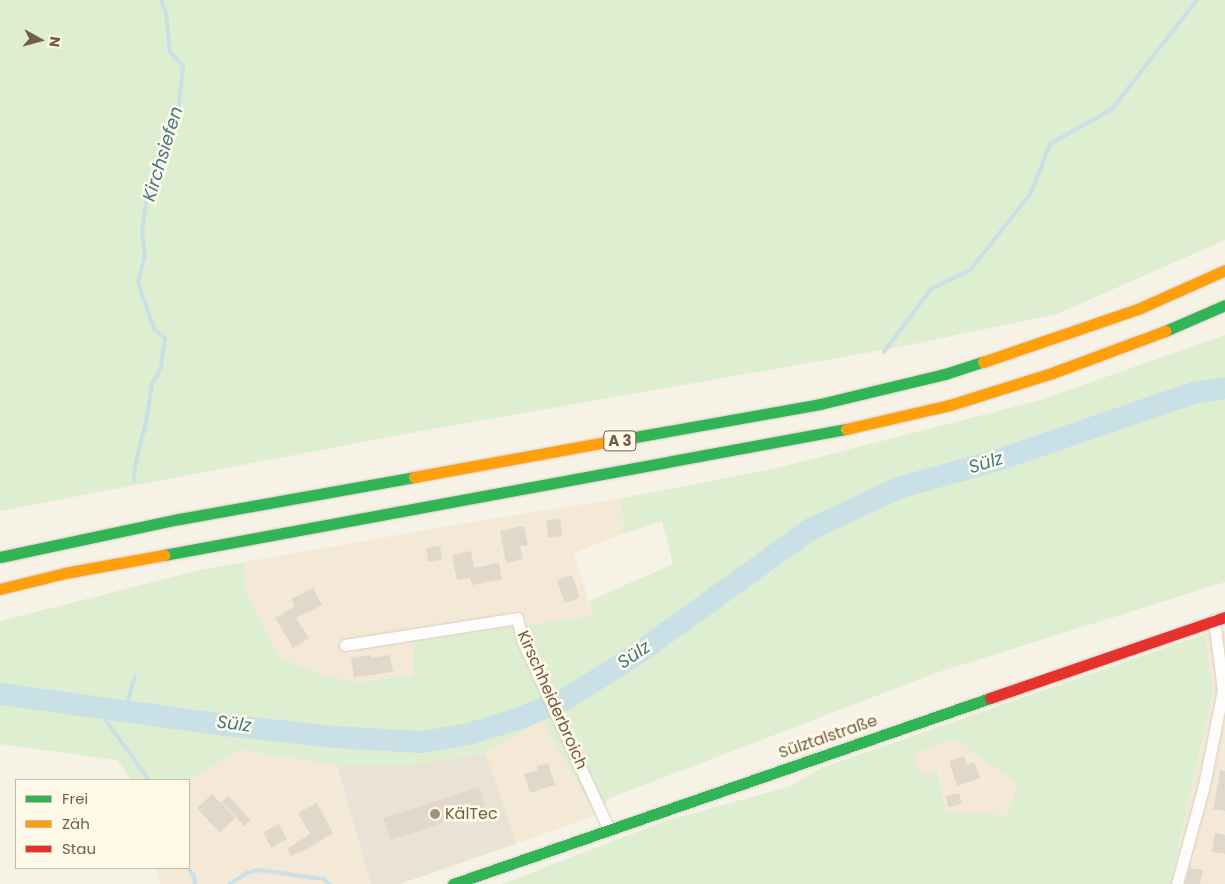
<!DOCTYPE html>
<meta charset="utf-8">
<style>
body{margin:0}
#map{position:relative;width:1225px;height:884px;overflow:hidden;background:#f7f2e6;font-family:Poppins,sans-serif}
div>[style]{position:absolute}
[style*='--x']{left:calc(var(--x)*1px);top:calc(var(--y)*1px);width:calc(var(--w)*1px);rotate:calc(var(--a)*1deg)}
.residential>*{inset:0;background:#f3e9d6}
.industrial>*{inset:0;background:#e9e2d7}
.green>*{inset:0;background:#deeed1}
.stream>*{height:4px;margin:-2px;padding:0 2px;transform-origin:2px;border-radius:2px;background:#c9e0e6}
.river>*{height:22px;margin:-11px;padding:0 11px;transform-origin:11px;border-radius:11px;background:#c9e0e6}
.building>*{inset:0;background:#e1d8cb;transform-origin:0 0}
.roads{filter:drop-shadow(0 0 1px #d6cdc2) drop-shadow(0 0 1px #d6cdc2)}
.street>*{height:11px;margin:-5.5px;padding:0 5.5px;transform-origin:5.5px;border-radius:5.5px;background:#fefdfb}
.fast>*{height:11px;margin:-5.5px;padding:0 5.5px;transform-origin:5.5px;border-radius:5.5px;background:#30b455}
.slow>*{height:11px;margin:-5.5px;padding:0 5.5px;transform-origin:5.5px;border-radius:5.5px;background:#ff9f0a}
.jam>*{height:11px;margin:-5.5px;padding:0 5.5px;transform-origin:5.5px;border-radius:5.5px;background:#e5322d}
.dots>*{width:14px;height:14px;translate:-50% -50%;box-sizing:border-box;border:2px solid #fff9e7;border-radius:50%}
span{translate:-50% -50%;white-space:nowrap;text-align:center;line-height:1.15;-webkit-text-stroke:5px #fff9e7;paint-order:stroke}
.shield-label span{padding:1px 4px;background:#fff9e7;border:1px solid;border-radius:4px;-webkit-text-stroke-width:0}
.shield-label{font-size:15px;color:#745d47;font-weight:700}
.street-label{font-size:16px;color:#745d47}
.poi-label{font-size:16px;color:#745d47}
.left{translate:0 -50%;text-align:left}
.water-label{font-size:18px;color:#427890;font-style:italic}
.legend{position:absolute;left:15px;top:779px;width:175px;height:90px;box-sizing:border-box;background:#fff9e7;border:1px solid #c7bba7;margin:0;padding:6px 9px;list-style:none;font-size:15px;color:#745d47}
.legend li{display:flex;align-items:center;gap:10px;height:25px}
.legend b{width:25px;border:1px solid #c7bba7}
.north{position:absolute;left:15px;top:15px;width:50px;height:50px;-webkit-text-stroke:4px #fff9e7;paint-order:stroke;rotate:97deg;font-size:14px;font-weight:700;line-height:20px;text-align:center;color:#745d47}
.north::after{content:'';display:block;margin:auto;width:18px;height:22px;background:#745d47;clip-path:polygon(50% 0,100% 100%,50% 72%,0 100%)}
</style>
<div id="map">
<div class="residential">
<div style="clip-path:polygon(622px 498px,623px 534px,574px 553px,593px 616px,414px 641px,413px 675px,358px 682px,322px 675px,279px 657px,245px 588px,244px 562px,466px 523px)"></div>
<div style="clip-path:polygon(1225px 631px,1225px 884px,1170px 884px,1213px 691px,1205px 634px)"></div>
<div style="clip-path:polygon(542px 721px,596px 815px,516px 844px,485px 753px)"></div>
<div style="clip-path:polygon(955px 738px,1017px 784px,1008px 815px,946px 812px,938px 770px,920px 774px,913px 754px)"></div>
<div style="clip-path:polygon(240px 750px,337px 765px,371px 884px,160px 884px,157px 868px,189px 868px,188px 780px)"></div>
</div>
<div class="industrial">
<div style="clip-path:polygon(485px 753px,516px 844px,400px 884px,371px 884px,337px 765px,412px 765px)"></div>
</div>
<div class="green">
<div style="clip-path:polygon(0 0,1225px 0,1225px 240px,1057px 314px,894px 348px,421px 431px,0 511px)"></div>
<div style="clip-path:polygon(1225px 335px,1225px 582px,936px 673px,610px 798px,596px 815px,542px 721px,485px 753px,412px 765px,337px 765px,240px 750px,188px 780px,131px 780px,117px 760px,0 744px,0 621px,200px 570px,244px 562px,245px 588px,279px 657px,322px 675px,358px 682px,413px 675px,414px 641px,593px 616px,589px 601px,673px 564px,662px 521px,623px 534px,622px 498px,773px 469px,1040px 400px)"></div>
<div style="clip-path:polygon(evenodd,1205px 634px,1213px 691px,1170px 884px,502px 884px,665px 821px,791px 786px,821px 768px,1205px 634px,956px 739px,1017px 784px,1008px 815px,946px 812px,937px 769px,920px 774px,913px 754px,956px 739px)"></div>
</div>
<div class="stream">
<div style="--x:884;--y:352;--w:79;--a:-53.3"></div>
<div style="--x:931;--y:289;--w:43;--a:-26"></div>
<div style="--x:970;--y:270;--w:98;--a:-51.6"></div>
<div style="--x:1031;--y:193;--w:53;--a:-68.8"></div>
<div style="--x:1050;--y:144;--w:71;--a:-29.4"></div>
<div style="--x:1112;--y:109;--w:138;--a:-52.1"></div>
<div style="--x:134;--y:481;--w:15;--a:-86"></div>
<div style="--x:135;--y:466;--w:45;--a:-76"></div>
<div style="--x:146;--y:422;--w:38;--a:-81"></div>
<div style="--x:152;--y:384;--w:19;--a:-62"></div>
<div style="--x:161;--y:367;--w:29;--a:-82"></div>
<div style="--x:165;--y:338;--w:14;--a:-141"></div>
<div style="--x:154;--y:329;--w:50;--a:-108.8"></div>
<div style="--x:138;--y:282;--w:27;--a:-75"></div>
<div style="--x:145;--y:256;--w:23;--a:-97"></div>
<div style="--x:142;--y:233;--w:46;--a:-82.6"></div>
<div style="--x:148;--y:187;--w:30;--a:-62"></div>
<div style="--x:162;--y:161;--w:59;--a:-73.4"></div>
<div style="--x:179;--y:104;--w:38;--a:-84"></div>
<div style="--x:183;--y:66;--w:19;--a:-133"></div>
<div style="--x:170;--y:52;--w:39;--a:-96"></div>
<div style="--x:166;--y:13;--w:14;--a:-111"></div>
<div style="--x:96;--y:707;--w:90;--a:54"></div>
<div style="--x:125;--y:711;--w:36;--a:-74"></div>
<div style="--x:188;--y:868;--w:10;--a:53"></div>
<div style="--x:194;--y:876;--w:8;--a:83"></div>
<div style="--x:230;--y:884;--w:20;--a:-33"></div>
<div style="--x:247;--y:873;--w:11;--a:-15"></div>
<div style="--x:258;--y:870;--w:66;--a:7.9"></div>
<div style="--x:323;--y:879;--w:8;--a:40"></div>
</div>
<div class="river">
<div style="--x:0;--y:694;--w:218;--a:7.9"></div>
<div style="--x:216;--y:724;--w:119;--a:6.3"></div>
<div style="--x:334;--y:737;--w:88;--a:3.3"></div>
<div style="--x:422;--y:742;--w:48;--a:-9.7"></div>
<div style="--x:469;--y:734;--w:53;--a:-17.4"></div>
<div style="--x:520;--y:718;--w:50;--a:-22.4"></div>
<div style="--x:566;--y:699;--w:80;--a:-32.3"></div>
<div style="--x:634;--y:656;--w:218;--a:-35.7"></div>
<div style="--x:811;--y:529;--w:96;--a:-25.2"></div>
<div style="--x:898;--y:488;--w:107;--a:-15.7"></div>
<div style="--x:1001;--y:459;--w:204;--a:-18.9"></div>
<div style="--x:1194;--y:393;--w:31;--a:-9"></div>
</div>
<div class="building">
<div style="left:560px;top:519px;width:17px;height:14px;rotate:83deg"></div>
<div style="clip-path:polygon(524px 526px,528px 545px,520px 546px,523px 559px,506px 563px,500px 531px)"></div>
<div style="left:440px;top:546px;width:14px;height:14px;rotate:82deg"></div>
<div style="clip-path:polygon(471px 551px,474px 568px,499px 563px,502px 579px,472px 585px,470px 578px,457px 580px,452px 555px)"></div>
<div style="left:572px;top:575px;width:24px;height:16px;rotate:71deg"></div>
<div style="clip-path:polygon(313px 588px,322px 605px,296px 618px,309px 638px,293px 648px,275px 618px,295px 606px,291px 599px)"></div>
<div style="clip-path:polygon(371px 655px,371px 658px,390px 655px,393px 672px,354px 677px,351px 658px)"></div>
<div style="clip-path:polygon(964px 756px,967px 765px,974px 762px,980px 778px,957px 786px,949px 761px)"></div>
<div style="clip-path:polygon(548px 763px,555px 785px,530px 793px,524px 774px,538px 770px,537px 766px)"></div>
<div style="clip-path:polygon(1220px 771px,1225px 771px,1225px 811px,1213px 809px)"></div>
<div style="left:479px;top:787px;width:23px;height:101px;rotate:72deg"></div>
<div style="left:959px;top:793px;width:11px;height:14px;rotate:75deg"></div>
<div style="left:212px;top:794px;width:33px;height:21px;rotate:46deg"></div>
<div style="left:228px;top:796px;width:33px;height:9px;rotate:46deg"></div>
<div style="clip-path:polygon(317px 803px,333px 833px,304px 851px,303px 850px,291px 856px,287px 849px,310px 834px,298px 813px)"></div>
<div style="left:279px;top:824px;width:17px;height:18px;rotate:62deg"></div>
<div style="clip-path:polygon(1215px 833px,1225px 835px,1225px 854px,1212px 852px)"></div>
<div style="clip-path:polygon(1189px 868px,1203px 870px,1200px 884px,1185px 884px)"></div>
</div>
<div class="roads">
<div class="street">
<div style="--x:345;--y:645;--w:174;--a:-8.9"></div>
<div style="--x:517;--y:618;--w:25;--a:76"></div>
<div style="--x:523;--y:642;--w:207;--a:65.4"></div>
<div style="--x:1177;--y:884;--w:103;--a:-74.7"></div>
<div style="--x:1204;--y:785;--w:97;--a:-78.7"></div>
<div style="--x:1223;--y:690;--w:71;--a:-97.3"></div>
</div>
<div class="fast">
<div style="--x:1165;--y:331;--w:65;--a:-23.4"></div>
<div style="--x:624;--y:439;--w:199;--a:-10.1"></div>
<div style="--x:820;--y:404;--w:129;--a:-13.5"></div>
<div style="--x:945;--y:374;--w:40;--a:-18"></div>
<div style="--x:164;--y:555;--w:694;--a:-10.47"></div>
<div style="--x:0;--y:557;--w:183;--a:-12"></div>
<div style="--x:179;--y:519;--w:239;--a:-10.1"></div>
<div style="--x:453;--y:884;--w:568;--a:-19.1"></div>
</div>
<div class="slow">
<div style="--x:983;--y:362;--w:164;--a:-18.9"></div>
<div style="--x:1138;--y:309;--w:95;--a:-24.1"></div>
<div style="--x:846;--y:429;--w:107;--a:-13"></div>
<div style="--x:950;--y:405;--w:107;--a:-17.4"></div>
<div style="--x:1052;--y:373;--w:121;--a:-20.4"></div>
<div style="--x:414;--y:477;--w:213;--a:-10.3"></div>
<div style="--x:0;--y:589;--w:67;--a:-13.8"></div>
<div style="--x:65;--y:573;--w:101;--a:-10.3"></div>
</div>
<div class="jam">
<div style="--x:990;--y:698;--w:249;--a:-19"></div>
</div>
</div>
<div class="dots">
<div style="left:435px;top:814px;background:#a2917f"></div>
</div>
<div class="shield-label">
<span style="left:620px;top:441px">A 3</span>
</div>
<div class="street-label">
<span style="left:552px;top:700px;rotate:66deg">Kirschheiderbroich</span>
<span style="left:828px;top:737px;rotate:-19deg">Sülztalstraße</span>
</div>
<div class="poi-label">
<span class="left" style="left:445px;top:814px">KälTec</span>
</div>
<div class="water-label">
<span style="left:163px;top:154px;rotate:-73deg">Kirchsiefen</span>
<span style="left:986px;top:463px;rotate:-17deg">Sülz</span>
<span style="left:634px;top:655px;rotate:-34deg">Sülz</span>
<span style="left:234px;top:724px;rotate:7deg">Sülz</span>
</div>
<ul class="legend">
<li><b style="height:6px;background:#30b455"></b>Frei</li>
<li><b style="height:6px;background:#ff9f0a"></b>Zäh</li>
<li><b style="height:6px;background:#e5322d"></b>Stau</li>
</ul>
<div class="north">N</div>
</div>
